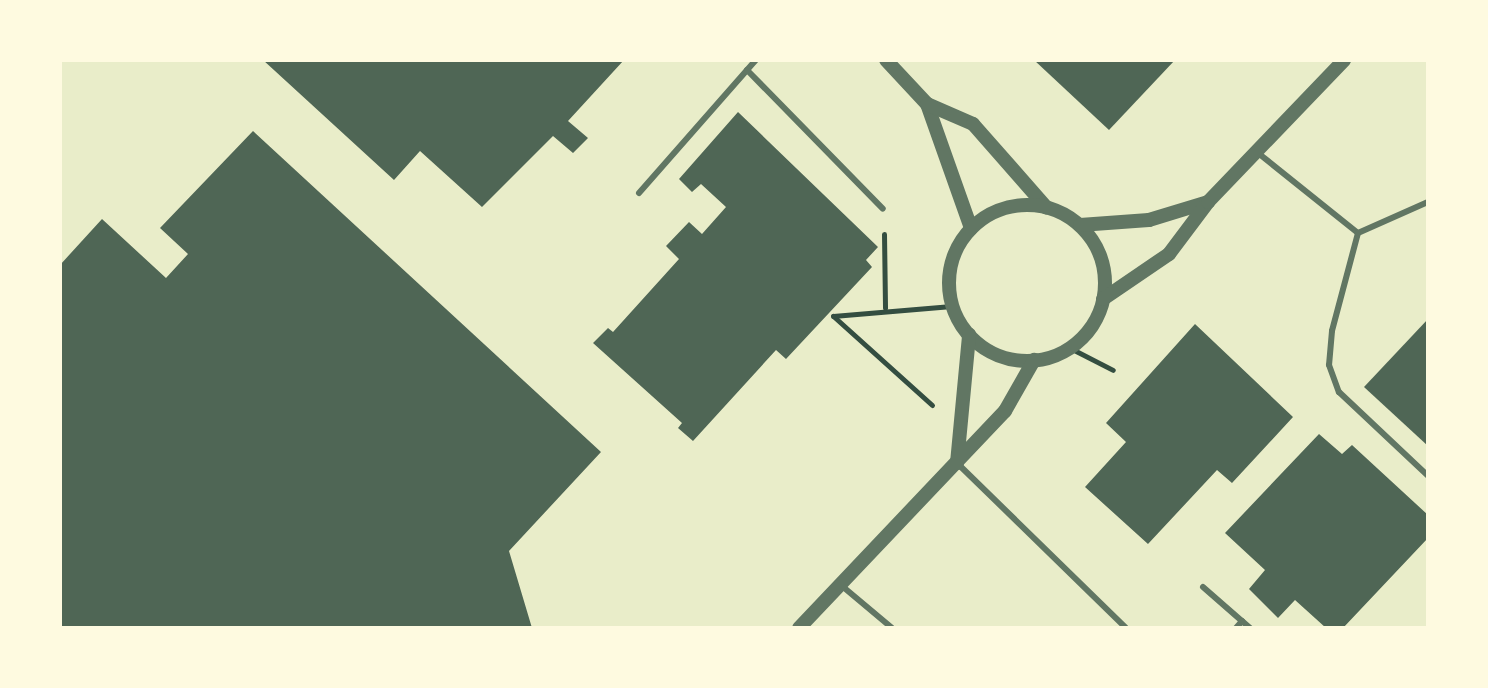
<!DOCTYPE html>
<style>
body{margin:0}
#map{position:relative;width:1488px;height:688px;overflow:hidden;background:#e9edc9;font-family:"Public Sans",sans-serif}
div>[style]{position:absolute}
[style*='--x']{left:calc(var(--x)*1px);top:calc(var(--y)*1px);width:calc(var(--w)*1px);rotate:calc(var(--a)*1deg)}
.building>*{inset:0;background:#4f6655}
.path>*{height:5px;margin:-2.5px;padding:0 2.5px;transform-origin:2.5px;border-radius:2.5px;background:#344e41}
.service>*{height:6px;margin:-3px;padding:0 3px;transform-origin:3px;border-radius:3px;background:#617663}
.tertiary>*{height:14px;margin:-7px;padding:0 7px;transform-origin:7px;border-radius:7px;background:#617663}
.tertiary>.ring{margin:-7px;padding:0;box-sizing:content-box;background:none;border:14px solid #617663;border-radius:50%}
span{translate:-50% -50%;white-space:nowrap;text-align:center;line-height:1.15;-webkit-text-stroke:8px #fefae0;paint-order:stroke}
.frame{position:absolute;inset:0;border:62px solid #fefae0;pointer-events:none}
</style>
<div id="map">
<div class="building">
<div style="clip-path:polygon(263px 60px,624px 60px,568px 121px,588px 138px,573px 153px,553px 136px,482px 207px,420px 151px,394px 180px)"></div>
<div style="clip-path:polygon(1034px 60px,1175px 60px,1109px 130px)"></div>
<div style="clip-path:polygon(738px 112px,878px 247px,866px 260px,872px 267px,786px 359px,776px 350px,693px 441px,678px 428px,682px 423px,593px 343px,608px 328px,613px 332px,679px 259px,666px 246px,689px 222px,702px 234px,726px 207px,701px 184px,692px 192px,679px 179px)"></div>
<div style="clip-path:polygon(253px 131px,601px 452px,509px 551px,532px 628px,60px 628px,60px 265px,102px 219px,166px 278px,188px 254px,160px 228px)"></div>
<div style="clip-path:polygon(1428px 319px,1428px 446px,1364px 387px)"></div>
<div style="clip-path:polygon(1195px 324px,1293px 417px,1232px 483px,1217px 470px,1148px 544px,1085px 487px,1126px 442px,1106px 423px)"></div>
<div style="clip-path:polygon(1319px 434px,1342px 454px,1352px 445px,1428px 515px,1428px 538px,1343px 628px,1326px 628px,1295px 600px,1278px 618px,1249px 589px,1265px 570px,1225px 533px)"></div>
</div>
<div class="path">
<div style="--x:884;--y:234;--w:74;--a:89.2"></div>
<div style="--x:1070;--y:348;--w:48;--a:27.1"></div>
<div style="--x:932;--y:405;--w:133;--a:-138"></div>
<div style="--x:833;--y:316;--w:119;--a:-4.8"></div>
</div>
<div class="service">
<div style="--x:747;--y:70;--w:194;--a:45.6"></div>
<div style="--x:1258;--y:153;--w:128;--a:38.7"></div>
<div style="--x:639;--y:193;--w:177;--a:-48.7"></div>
<div style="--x:1358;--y:233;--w:101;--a:104.9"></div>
<div style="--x:1332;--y:331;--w:34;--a:95"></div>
<div style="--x:1329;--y:365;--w:29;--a:70"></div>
<div style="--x:1339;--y:392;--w:122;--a:43.3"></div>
<div style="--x:1358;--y:233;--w:77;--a:-23.9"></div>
<div style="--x:957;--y:463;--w:236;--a:44.3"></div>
<div style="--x:842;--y:586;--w:65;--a:40"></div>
<div style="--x:1203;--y:587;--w:52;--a:41.1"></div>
<div style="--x:1236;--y:628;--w:9;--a:-49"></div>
<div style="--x:1242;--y:621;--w:11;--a:41"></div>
</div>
<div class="tertiary">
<div style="--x:886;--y:60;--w:60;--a:47"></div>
<div style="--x:927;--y:104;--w:132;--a:70.5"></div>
<div style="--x:927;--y:104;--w:50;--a:23.5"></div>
<div style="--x:973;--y:124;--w:111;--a:48.7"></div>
<div class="ring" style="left:949px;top:205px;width:142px;height:142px"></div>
<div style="--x:1080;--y:225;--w:69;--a:-4.1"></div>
<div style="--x:1149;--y:220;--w:62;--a:-17"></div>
<div style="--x:1103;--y:299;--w:80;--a:-34.3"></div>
<div style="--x:1169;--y:254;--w:65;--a:-53.1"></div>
<div style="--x:1208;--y:202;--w:197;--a:-46.2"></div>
<div style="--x:957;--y:463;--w:129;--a:-84.6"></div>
<div style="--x:799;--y:628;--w:299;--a:-46.5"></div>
<div style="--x:1005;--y:411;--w:59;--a:-60.4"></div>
</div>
<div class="frame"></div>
</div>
